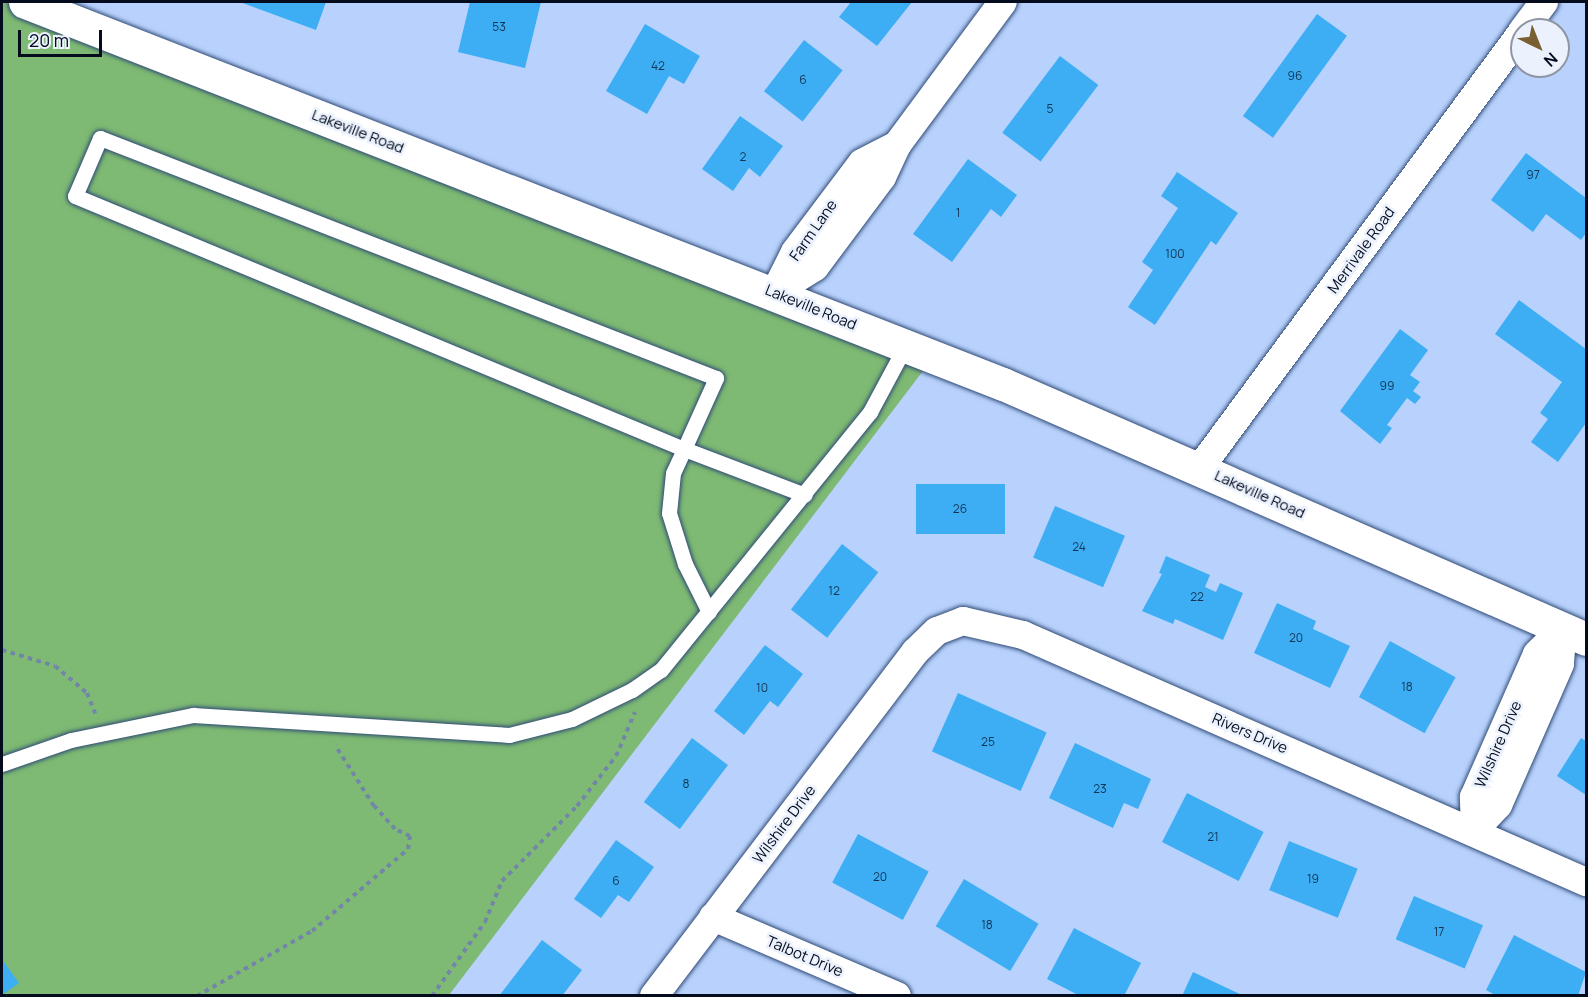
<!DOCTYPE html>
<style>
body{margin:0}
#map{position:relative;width:1588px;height:997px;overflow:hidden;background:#b8d2fd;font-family:Manrope,sans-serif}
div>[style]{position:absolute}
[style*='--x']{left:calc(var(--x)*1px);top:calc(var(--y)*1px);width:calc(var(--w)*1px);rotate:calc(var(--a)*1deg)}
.green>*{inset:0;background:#7eba73}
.building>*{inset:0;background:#3daef4;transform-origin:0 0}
.path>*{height:4px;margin-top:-2px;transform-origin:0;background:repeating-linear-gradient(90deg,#7386a8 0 4.5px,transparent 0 9px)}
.roads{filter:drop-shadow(0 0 2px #304a77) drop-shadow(0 0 2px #304a77)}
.lane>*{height:15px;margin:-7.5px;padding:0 7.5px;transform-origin:7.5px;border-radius:7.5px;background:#fff}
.street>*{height:28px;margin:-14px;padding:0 14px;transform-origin:14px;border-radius:14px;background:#fff}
.primary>*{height:33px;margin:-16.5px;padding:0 16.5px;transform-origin:16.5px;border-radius:16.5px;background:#fff}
span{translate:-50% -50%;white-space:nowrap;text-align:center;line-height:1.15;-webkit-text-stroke:5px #ebf2fd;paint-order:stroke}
.number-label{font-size:12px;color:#123453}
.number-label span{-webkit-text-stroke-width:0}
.street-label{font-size:15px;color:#030b1d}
.frame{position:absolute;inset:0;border:3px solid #030b1d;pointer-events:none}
.north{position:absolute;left:1510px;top:18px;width:60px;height:60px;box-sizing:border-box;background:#ebf2fd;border:2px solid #8e96a3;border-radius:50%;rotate:137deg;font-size:16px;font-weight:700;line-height:24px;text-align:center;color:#030b1d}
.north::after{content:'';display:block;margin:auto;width:21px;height:27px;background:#795f31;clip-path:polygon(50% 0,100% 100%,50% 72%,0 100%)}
.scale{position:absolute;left:18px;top:30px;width:84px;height:27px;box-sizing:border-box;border:3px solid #030b1d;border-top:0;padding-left:8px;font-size:18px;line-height:21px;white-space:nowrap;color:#030b1d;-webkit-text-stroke:4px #ebf2fd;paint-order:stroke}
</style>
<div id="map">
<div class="green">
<div style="clip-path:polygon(2px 2px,14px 2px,932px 359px,449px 995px,2px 995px)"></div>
</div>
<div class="building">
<div style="clip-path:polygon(240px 2px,326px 2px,316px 30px)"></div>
<div style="clip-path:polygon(470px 2px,541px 2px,525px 68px,458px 52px)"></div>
<div style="clip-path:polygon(851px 2px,912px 2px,877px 46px,839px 17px)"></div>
<div style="left:1317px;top:14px;width:37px;height:126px;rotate:36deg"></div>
<div style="clip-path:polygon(645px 24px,700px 56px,684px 84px,669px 76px,647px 114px,606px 91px)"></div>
<div style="left:804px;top:40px;width:49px;height:65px;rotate:38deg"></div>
<div style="left:1060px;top:56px;width:48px;height:96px;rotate:37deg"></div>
<div style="clip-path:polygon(740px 116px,783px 146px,760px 177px,749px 168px,733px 191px,702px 169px)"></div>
<div style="clip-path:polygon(1526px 153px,1586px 198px,1586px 233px,1581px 240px,1546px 214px,1533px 232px,1491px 200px)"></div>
<div style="clip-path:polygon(968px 159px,1017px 195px,1001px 217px,991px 209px,952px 262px,913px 234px)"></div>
<div style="clip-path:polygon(1177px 172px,1238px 213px,1216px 245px,1211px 241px,1155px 325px,1128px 307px,1153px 270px,1142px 262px,1178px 208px,1161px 196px)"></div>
<div style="clip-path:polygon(1519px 300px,1586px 349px,1586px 423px,1558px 462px,1531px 442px,1548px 419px,1540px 413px,1562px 382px,1495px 334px)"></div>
<div style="clip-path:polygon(1400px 329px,1428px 350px,1410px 375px,1420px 382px,1413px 391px,1421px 397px,1415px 404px,1407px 398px,1387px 425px,1392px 428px,1380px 444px,1340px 411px)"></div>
<div style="left:916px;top:484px;width:89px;height:50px"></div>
<div style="left:1055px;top:506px;width:76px;height:56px;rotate:23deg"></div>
<div style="left:842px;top:544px;width:46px;height:83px;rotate:38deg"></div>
<div style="clip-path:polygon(1166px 556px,1210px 575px,1205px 587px,1216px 592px,1220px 583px,1243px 593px,1223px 640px,1175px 619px,1173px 624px,1142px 611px,1162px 574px,1159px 573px)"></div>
<div style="clip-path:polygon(1277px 603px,1316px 621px,1313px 629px,1350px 646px,1330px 688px,1254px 653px)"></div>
<div style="left:1390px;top:641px;width:75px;height:64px;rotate:29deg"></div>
<div style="clip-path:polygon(765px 645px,803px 674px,778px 707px,770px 701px,744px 735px,714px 711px)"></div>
<div style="left:958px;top:693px;width:97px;height:64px;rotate:24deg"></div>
<div style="left:692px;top:738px;width:45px;height:80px;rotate:37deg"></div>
<div style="clip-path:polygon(1581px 738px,1586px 741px,1586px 795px,1557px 776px)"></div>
<div style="clip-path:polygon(1075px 743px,1151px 779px,1138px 809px,1124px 803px,1113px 828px,1049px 798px)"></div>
<div style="left:1187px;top:793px;width:86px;height:55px;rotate:27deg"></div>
<div style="left:858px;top:834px;width:80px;height:55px;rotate:28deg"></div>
<div style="clip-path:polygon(616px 840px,654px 867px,629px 902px,618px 895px,601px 918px,574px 899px)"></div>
<div style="left:1289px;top:841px;width:74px;height:53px;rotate:22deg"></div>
<div style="left:964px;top:879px;width:87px;height:55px;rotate:31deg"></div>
<div style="left:1414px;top:896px;width:75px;height:47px;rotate:23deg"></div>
<div style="clip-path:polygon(1074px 928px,1141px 963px,1124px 996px,1080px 996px,1047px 979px)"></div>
<div style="clip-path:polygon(1514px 935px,1586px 972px,1578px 996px,1497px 996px,1486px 990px)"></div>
<div style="clip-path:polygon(542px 940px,582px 970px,562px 996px,499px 996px)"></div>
<div style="clip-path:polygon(4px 962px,19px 983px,2px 995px,2px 963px)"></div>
<div style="clip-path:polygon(1193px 972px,1244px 996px,1182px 996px)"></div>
</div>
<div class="path">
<div style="--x:2;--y:650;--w:55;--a:16.8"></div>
<div style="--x:55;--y:666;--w:42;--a:40.2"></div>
<div style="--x:87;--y:693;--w:22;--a:68"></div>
<div style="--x:197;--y:996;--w:132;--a:-29.5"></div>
<div style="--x:312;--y:931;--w:126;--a:-40.5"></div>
<div style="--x:408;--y:849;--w:13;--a:-81"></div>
<div style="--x:410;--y:836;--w:17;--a:-155"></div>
<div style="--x:395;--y:829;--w:31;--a:-132"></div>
<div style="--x:374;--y:806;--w:72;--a:-122.6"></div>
<div style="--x:432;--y:996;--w:91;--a:-54.4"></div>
<div style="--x:485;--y:922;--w:44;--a:-67.5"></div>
<div style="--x:502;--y:881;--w:106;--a:-45"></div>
<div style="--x:577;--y:806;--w:63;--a:-52"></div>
<div style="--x:616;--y:756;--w:48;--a:-66.6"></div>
</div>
<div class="roads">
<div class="lane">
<div style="--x:709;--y:612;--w:54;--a:-116.6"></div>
<div style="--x:685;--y:564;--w:53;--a:-107.4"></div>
<div style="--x:669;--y:513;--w:40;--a:-84.3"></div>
<div style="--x:673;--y:473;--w:26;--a:-65"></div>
<div style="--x:684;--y:449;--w:78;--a:-65.7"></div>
<div style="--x:716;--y:378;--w:661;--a:-158.71"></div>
<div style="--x:100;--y:138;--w:63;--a:113.3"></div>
<div style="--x:75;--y:196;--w:659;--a:22.56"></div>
<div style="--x:684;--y:449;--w:129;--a:20.8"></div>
<div style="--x:2;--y:764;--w:73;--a:-19.2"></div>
<div style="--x:71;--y:740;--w:125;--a:-11.6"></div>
<div style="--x:193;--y:715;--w:317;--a:3.6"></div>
<div style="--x:509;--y:735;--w:65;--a:-14.3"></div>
<div style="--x:572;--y:719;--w:67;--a:-25.8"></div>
<div style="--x:632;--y:690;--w:35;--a:-35"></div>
<div style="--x:661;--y:670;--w:332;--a:-51"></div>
<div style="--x:870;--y:412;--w:76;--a:-61.8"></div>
</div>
<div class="street">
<div style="--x:1523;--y:30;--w:35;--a:-53"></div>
<div style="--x:897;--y:145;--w:39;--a:153"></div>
<div style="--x:862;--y:163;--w:111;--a:127"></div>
<div style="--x:795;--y:252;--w:45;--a:116.6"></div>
<div style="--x:775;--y:292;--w:47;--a:-32"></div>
<div style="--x:815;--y:267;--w:112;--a:-53.3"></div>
<div style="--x:882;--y:177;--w:35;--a:-65"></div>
<div style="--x:897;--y:145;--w:178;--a:-53.5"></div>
<div style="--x:1200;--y:468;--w:542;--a:-53.55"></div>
<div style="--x:1563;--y:628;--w:36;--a:95"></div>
<div style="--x:1560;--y:664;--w:154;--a:113.7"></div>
<div style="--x:1498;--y:805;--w:34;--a:133"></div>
<div style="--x:1475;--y:830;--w:33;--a:-92"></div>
<div style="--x:1474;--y:797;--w:156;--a:-66.2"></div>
<div style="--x:1537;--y:654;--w:37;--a:-45"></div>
<div style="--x:713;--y:917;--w:200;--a:23.2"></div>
<div style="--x:654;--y:996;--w:432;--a:-52.8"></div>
<div style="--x:915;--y:652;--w:30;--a:-44"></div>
<div style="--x:937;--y:631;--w:28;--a:-21"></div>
<div style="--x:963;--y:621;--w:62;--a:13.1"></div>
<div style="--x:1023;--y:635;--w:615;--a:23.69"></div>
</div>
<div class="primary">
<div style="--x:25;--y:2;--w:1050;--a:21.34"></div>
<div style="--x:1003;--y:384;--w:636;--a:23.62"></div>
</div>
</div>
<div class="number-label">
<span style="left:499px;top:27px">53</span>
<span style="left:658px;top:66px">42</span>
<span style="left:1295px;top:76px">96</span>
<span style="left:803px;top:80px">6</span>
<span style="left:1050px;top:109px">5</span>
<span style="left:743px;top:157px">2</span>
<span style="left:1533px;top:175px">97</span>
<span style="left:958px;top:213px">1</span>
<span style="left:1175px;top:254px">100</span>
<span style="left:1387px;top:386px">99</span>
<span style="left:960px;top:509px">26</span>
<span style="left:1079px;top:547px">24</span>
<span style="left:834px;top:591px">12</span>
<span style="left:1197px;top:597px">22</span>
<span style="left:1296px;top:638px">20</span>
<span style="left:1407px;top:687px">18</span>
<span style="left:762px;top:688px">10</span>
<span style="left:988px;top:742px">25</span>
<span style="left:686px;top:784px">8</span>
<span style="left:1100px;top:789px">23</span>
<span style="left:1213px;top:837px">21</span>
<span style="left:880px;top:877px">20</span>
<span style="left:1313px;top:879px">19</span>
<span style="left:616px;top:881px">6</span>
<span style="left:987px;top:925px">18</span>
<span style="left:1439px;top:932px">17</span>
</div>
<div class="street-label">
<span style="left:358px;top:131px;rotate:21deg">Lakeville Road</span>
<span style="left:813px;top:230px;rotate:-55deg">Farm Lane</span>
<span style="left:1361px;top:250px;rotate:-54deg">Merrivale Road</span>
<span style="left:811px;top:307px;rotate:22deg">Lakeville Road</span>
<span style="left:1260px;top:494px;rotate:24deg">Lakeville Road</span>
<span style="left:1250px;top:733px;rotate:23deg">Rivers Drive</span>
<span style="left:1498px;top:744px;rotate:-66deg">Wilshire Drive</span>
<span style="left:784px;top:824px;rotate:-53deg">Wilshire Drive</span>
<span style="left:805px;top:956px;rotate:23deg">Talbot Drive</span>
</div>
<div class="frame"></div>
<div class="north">N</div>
<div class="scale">20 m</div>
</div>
